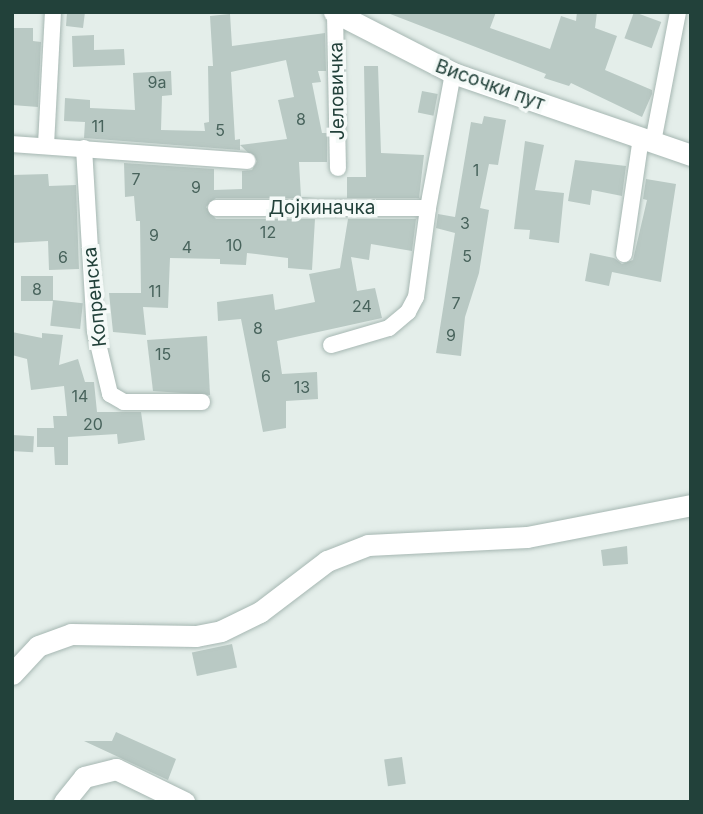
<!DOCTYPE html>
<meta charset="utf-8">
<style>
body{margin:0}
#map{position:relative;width:703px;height:814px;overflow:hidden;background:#e4eeea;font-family:Inter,sans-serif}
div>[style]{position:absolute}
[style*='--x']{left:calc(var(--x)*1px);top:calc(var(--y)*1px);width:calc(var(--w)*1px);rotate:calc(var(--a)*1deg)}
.building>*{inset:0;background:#b9c9c4;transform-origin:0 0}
.roads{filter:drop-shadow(0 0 2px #a6b7b2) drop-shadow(0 0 2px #a6b7b2)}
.minor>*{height:16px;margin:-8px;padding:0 8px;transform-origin:8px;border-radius:8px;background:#fff}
.secondary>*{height:21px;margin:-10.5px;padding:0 10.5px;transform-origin:10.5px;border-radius:10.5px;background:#fff}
span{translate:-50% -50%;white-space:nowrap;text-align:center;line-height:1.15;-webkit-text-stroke:7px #f5faf8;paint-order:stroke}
.number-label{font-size:16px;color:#48635c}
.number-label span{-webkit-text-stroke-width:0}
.street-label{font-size:19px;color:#22413a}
.frame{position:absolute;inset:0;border:14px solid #22413a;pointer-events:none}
</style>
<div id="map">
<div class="building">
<div style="clip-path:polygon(67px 12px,85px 12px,83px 28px,66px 26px)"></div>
<div style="clip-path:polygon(385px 12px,496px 12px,490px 28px,550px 49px,561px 16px,576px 21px,577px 12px,597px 12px,595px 28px,617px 36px,605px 70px,652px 90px,652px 94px,642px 117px,571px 83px,569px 86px,544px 78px,546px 74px)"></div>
<div style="left:634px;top:12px;width:29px;height:28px;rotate:20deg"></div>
<div style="clip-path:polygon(230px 14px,232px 46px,325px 33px,326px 71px,318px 71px,321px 82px,312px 83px,322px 133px,327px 133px,327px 162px,299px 162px,301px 197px,316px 198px,216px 198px,206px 207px,216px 219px,315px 219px,312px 270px,288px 268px,288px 258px,247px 253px,246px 265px,220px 264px,220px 259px,170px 258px,168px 308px,143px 307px,146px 335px,113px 332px,109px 293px,141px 293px,140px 221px,136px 221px,134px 196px,125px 197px,124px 163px,214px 169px,214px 190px,242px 189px,242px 171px,252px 170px,257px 161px,240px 145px,287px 139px,278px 100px,294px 97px,286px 60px,231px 72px,235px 140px,240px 139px,240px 150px,84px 138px,85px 122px,64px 121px,65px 98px,90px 100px,90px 108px,135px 110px,133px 73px,171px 71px,172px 95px,162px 96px,161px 130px,205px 131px,204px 123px,209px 122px,208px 66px,213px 66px,210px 16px)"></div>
<div style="clip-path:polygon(12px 28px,33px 28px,33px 41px,41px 42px,38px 107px,12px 105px)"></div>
<div style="clip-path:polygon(94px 35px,94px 50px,124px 49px,125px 65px,73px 67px,72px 36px)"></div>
<div style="clip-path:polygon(364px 66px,378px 66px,381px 153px,424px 155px,419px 198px,347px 198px,347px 177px,366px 177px)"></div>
<div style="left:422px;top:91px;width:16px;height:22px;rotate:11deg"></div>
<div style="clip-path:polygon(484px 116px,506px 120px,498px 165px,489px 164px,480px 208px,489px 210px,479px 273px,465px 317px,461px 356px,436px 353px,455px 233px,436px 228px,438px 214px,455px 217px,471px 122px,482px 124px)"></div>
<div style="clip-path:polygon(525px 141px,544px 145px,535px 190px,564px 193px,559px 243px,529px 239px,530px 230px,514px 229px)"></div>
<div style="clip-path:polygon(575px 160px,626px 166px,622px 196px,592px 190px,590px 205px,568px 201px)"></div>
<div style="clip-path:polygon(48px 174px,49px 186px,76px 185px,79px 269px,49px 270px,48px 241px,12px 243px,12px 175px)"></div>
<div style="clip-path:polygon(646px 179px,676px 184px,661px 282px,612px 272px,609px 286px,585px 281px,590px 253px,614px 258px,622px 264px,633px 260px,647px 200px,643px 199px)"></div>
<div style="clip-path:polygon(348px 219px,416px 219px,412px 251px,371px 244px,369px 260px,351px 257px,357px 291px,375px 288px,382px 318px,277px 341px,282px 374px,317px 372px,318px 399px,286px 401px,286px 428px,263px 432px,241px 319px,218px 321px,217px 302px,273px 294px,275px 310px,315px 302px,309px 274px,340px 268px)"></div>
<div style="left:21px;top:276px;width:32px;height:25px"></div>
<div style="left:53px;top:300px;width:30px;height:26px;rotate:6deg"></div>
<div style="clip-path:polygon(12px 332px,42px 338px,42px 333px,63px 335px,59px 365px,78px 359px,85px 382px,94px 382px,97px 412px,141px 412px,145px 440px,118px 444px,117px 434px,68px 437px,68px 465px,55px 465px,54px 447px,37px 447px,37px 428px,54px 428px,53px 416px,67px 416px,64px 386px,31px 390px,27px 359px,12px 355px)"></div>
<div style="clip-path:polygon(207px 336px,210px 395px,153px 391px,147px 340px)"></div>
<div style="left:12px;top:435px;width:22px;height:16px;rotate:3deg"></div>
<div style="clip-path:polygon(627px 546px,628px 564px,603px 566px,601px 550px)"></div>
<div style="left:232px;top:644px;width:24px;height:41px;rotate:78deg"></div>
<div style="clip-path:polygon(116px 732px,176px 759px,168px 780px,84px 741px,112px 741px)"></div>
<div style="left:402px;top:757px;width:27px;height:18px;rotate:82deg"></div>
</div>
<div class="roads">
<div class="minor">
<div style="--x:335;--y:14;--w:154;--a:88.9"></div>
<div style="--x:653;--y:142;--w:132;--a:-79.1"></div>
<div style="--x:12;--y:144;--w:236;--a:4.1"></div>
<div style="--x:46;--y:145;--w:133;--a:-87"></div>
<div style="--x:84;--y:148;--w:183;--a:86.6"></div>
<div style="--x:95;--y:331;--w:65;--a:76.6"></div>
<div style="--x:110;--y:394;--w:16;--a:30"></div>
<div style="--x:124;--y:402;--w:78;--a:0"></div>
<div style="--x:216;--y:208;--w:212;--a:0"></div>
<div style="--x:428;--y:208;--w:137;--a:-79.5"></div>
<div style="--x:624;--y:254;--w:117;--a:-81.7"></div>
<div style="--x:331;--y:345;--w:60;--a:-16.3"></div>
<div style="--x:389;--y:328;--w:25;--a:-40"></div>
<div style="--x:408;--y:312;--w:17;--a:-62"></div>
<div style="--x:416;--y:297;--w:90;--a:-82.3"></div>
</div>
<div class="secondary">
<div style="--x:334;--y:12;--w:134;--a:27.1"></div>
<div style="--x:453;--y:73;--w:252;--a:19"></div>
<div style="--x:12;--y:674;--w:38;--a:-47"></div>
<div style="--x:38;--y:646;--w:35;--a:-20"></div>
<div style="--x:71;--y:634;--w:125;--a:0.9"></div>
<div style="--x:196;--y:636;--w:25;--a:-11"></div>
<div style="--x:221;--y:631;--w:43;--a:-26"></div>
<div style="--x:260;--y:612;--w:84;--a:-37.3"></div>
<div style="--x:327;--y:561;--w:44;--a:-21.3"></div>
<div style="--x:368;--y:545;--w:159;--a:-2.9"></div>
<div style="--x:527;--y:537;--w:167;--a:-11"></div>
<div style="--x:64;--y:802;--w:32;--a:-51"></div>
<div style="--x:84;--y:777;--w:33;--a:-14"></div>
<div style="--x:116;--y:769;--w:76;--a:25.9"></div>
</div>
</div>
<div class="number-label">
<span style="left:157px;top:82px">9a</span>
<span style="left:301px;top:119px">8</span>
<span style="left:98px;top:126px">11</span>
<span style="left:220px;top:130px">5</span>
<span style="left:476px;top:170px">1</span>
<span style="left:136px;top:179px">7</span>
<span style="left:196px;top:187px">9</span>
<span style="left:465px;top:223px">3</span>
<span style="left:268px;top:232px">12</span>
<span style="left:154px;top:235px">9</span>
<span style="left:234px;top:245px">10</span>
<span style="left:187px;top:247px">4</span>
<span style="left:467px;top:256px">5</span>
<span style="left:63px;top:257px">6</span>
<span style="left:37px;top:289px">8</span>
<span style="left:155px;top:291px">11</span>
<span style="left:456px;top:303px">7</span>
<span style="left:362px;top:306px">24</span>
<span style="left:258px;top:328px">8</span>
<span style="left:451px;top:335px">9</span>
<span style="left:163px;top:354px">15</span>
<span style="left:266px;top:376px">6</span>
<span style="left:302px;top:387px">13</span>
<span style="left:80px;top:396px">14</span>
<span style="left:93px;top:424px">20</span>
</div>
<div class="street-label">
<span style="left:490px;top:85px;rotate:20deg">Височки пут</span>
<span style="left:337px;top:91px;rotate:-91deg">Јеловичка</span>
<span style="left:322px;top:208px">Дојкиначка</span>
<span style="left:95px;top:297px;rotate:-96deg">Копренска</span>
</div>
<div class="frame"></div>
</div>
